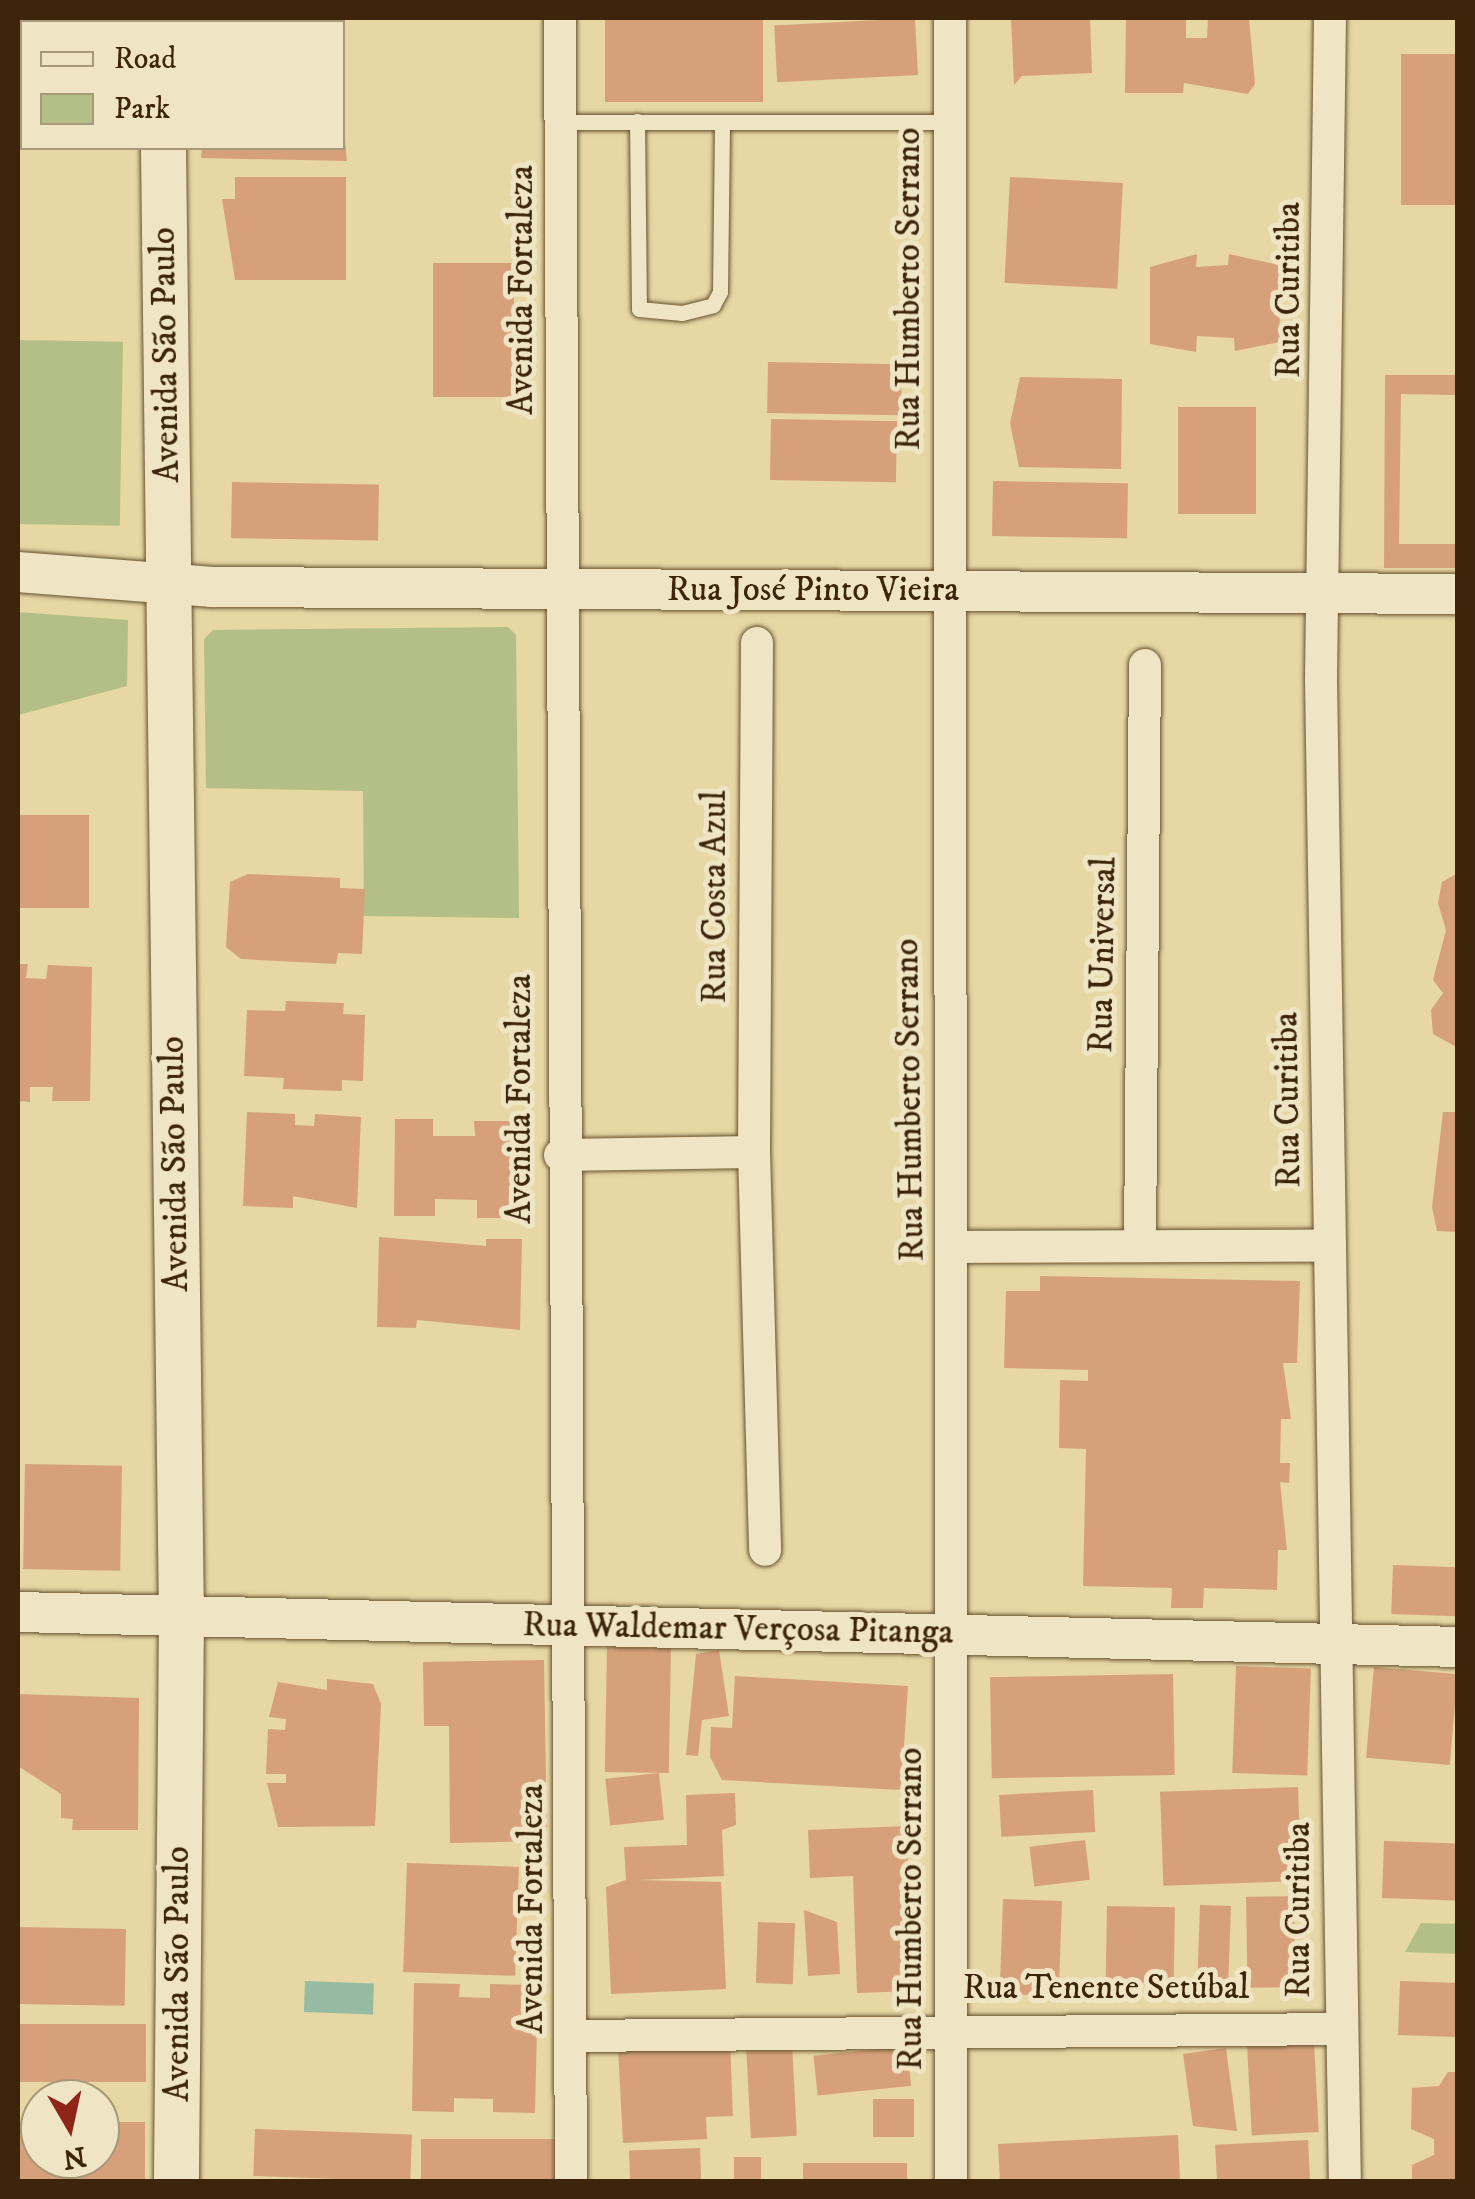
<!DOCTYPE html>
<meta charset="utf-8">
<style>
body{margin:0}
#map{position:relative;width:1475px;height:2199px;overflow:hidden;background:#e6d7a4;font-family:"IM FELL DW Pica",serif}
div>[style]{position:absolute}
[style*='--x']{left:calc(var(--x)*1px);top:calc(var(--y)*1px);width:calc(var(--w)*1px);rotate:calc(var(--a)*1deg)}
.green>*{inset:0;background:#b3bf87;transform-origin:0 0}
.water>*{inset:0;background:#97baa3;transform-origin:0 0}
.building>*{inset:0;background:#d6a07b;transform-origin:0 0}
.roads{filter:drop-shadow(0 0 2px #665231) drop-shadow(0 0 2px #665231)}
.service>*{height:15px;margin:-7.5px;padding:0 7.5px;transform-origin:7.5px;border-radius:7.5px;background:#efe5c4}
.minor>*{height:32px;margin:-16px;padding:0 16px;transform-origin:16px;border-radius:16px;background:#efe5c4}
.tertiary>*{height:40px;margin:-20px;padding:0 20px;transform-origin:20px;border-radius:20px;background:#efe5c4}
.secondary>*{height:45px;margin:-22.5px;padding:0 22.5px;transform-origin:22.5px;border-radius:22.5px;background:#efe5c4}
span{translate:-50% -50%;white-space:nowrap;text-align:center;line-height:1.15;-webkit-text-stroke:10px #efe5c4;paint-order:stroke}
.street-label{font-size:35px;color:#3c250b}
.frame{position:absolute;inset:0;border:20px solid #3c250b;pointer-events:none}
.legend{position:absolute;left:20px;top:20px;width:325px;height:130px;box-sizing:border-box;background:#efe5c4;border:2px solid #a7987a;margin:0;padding:12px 18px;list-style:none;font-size:30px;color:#3c250b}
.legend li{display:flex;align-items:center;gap:20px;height:50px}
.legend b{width:50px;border:2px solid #a7987a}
.north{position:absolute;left:20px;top:2079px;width:100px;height:100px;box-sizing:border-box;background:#efe5c4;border:2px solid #a7987a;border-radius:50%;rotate:171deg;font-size:28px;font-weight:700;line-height:40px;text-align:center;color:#3c250b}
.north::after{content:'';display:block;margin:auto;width:35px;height:45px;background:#8f2418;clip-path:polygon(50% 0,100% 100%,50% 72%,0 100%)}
</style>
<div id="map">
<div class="green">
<div style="left:18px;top:340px;width:105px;height:184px;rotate:1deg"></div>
<div style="clip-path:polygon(18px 612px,128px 620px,127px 686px,18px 715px)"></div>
<div style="clip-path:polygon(508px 627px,516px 635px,519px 918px,364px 916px,363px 791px,206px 788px,204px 639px,213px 630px)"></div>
<div style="clip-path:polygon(1421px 1923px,1457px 1924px,1457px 1954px,1405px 1952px)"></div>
</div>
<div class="water">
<div style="left:305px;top:1981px;width:69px;height:31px;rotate:2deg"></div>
</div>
<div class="building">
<div style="left:219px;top:18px;width:126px;height:6px"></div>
<div style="left:605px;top:18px;width:158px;height:84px"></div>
<div style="left:915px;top:18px;width:57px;height:141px;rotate:87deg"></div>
<div style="clip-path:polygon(1011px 18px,1090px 18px,1092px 73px,1022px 76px,1014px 85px)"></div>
<div style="clip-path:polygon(1126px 18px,1186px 18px,1186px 38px,1207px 38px,1208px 18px,1249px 18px,1255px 84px,1248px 94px,1184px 83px,1183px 93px,1125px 93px)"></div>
<div style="left:1401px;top:54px;width:57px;height:151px"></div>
<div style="clip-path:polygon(342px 111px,347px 161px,201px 158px,202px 148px,342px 148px)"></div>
<div style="clip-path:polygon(235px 177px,346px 177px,346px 280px,235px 280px,222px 199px,235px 199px)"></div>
<div style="left:1010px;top:177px;width:113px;height:106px;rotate:3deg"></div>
<div style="clip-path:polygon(1197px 254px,1196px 267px,1228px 265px,1229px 254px,1279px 265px,1280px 342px,1235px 351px,1234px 338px,1197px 336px,1196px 352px,1150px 344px,1150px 267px)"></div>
<div style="left:433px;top:263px;width:81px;height:134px"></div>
<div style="left:768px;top:362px;width:134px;height:51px;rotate:1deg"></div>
<div style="clip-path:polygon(1385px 375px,1458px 375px,1458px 395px,1401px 394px,1399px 544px,1458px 544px,1458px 568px,1384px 568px)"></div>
<div style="clip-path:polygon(1020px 377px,1122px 379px,1121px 469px,1019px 467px,1010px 423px)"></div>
<div style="left:1178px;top:407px;width:78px;height:107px"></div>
<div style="left:771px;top:419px;width:126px;height:61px;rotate:1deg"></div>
<div style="left:993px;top:481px;width:135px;height:55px;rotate:1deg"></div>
<div style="left:232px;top:482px;width:147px;height:56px;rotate:1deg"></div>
<div style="left:18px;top:815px;width:71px;height:93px"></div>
<div style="clip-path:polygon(1458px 873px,1458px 1048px,1433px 1034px,1431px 1010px,1443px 993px,1433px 980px,1446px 930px,1438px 903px,1442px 882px)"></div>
<div style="clip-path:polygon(248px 874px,340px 878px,340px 888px,365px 889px,362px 954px,338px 953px,336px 964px,241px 959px,226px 947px,230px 882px)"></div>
<div style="clip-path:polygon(18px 964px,28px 964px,26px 978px,46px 979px,48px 965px,92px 967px,90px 1101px,52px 1101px,53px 1087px,30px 1087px,30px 1102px,18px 1101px)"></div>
<div style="clip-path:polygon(286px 1001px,344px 1003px,343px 1014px,365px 1015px,363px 1081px,342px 1080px,342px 1091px,283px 1089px,284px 1078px,244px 1076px,247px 1010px,285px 1011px)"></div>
<div style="clip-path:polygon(247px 1112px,295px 1114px,295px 1125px,314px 1126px,315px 1114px,361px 1117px,357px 1208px,293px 1196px,293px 1208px,243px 1206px)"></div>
<div style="clip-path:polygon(1443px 1112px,1458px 1112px,1458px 1232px,1437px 1231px,1432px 1207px)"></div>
<div style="clip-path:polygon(395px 1119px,433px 1119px,433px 1136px,475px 1136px,474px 1121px,513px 1121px,512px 1218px,477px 1218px,477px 1200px,435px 1199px,435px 1216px,394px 1216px)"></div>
<div style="clip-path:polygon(379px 1237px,486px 1246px,486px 1239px,522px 1239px,520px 1330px,417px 1320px,416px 1328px,377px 1327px)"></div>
<div style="clip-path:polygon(1040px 1276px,1300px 1281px,1297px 1363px,1283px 1363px,1291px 1419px,1281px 1419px,1280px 1463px,1290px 1463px,1289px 1483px,1280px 1482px,1287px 1550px,1278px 1550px,1277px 1590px,1204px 1588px,1203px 1608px,1171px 1608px,1172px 1588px,1083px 1586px,1086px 1449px,1059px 1448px,1060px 1380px,1088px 1381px,1088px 1370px,1004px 1368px,1006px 1291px,1040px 1291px)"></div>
<div style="left:25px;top:1464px;width:97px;height:105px;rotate:1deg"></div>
<div style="left:1393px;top:1565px;width:65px;height:49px;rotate:2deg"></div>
<div style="left:607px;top:1647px;width:64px;height:125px;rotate:1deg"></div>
<div style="clip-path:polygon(719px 1650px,729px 1716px,702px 1720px,698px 1756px,686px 1755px,696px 1654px)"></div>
<div style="clip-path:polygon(544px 1660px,547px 1841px,450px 1843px,449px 1726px,424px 1726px,423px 1662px)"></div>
<div style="left:1236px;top:1666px;width:75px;height:107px;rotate:2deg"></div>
<div style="left:1374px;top:1667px;width:84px;height:91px;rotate:5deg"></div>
<div style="left:1173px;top:1674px;width:101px;height:183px;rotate:89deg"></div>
<div style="clip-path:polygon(735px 1676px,908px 1686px,901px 1790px,722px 1780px,710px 1757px,711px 1727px,732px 1728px)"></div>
<div style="clip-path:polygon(327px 1679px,373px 1684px,381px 1704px,375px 1826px,278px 1827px,267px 1783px,286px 1783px,286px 1774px,266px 1774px,268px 1729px,285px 1730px,286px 1719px,269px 1717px,278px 1682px,327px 1690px)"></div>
<div style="clip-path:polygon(18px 1694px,139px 1698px,138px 1830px,72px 1830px,73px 1819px,61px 1818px,61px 1794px,18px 1766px)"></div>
<div style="left:659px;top:1773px;width:47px;height:54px;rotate:84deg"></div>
<div style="left:1298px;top:1787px;width:94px;height:138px;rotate:88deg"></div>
<div style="left:1093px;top:1790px;width:42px;height:94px;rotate:87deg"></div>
<div style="clip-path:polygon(735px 1793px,736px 1825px,722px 1830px,724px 1876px,640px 1880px,721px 1882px,726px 1989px,611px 1994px,606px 1887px,626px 1880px,624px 1847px,687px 1845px,686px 1795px)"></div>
<div style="clip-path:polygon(907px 1826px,912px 1991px,857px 1993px,853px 1876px,810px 1878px,808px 1830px)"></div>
<div style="left:1085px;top:1840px;width:40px;height:56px;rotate:83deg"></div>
<div style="left:1384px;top:1841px;width:74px;height:57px;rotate:2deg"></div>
<div style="left:407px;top:1863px;width:112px;height:109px;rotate:2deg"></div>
<div style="left:1294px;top:1896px;width:91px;height:48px;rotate:89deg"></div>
<div style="left:1003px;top:1899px;width:59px;height:95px;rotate:2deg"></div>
<div style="left:1200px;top:1905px;width:31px;height:74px;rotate:2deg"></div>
<div style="left:1107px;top:1906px;width:68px;height:76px;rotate:1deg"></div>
<div style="clip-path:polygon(804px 1910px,837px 1922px,840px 1974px,808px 1976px)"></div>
<div style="left:758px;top:1922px;width:37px;height:61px;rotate:2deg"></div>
<div style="left:18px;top:1927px;width:108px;height:77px;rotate:1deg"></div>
<div style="left:1400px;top:1981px;width:58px;height:54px;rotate:2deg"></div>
<div style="clip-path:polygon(414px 1983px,460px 1984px,459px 1997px,490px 1998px,490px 1984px,538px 1985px,535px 2113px,493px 2112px,493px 2099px,454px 2098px,454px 2112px,412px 2111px)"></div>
<div style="left:146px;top:2024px;width:58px;height:128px;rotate:90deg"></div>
<div style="clip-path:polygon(730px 2042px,733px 2116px,706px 2117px,707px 2139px,623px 2143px,618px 2047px)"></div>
<div style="left:1314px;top:2042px;width:90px;height:67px;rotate:87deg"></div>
<div style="left:792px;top:2043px;width:93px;height:46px;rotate:87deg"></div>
<div style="left:907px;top:2046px;width:40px;height:94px;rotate:84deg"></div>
<div style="clip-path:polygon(1226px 2048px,1237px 2131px,1193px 2126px,1183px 2054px)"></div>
<div style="clip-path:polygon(1448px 2072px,1458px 2072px,1458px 2182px,1412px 2182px,1412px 2165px,1434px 2155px,1434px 2139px,1411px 2129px,1412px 2088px,1439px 2086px)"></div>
<div style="left:914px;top:2099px;width:38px;height:41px;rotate:90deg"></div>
<div style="clip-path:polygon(18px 2122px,40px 2122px,40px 2159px,100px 2159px,100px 2122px,145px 2122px,145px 2182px,18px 2182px)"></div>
<div style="left:255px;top:2129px;width:157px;height:47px;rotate:2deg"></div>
<div style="clip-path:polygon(1178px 2135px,1180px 2181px,1000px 2182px,998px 2144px)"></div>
<div style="left:421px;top:2139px;width:142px;height:43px"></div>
<div style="left:1308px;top:2140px;width:41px;height:93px;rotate:87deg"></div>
<div style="left:700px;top:2148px;width:34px;height:71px;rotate:88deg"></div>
<div style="left:734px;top:2157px;width:27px;height:25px"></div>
<div style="left:907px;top:2163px;width:19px;height:104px;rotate:90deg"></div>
</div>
<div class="roads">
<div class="service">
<div style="--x:637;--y:121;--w:188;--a:89.4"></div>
<div style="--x:639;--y:309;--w:43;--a:5.3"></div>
<div style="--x:682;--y:313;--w:32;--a:-14"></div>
<div style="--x:713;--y:305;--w:15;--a:-62"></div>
<div style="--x:720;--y:292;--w:170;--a:-89.3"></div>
<div style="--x:563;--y:122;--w:387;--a:0"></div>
</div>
<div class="minor">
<div style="--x:560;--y:18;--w:2164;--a:89.71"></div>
<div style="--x:950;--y:18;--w:2164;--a:89.97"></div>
<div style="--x:1330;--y:18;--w:661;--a:90.78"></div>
<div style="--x:1321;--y:679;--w:1503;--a:89.09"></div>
<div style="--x:757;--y:643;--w:509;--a:90.34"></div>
<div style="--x:754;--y:1152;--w:398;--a:88.4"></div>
<div style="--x:560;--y:1155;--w:194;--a:-0.9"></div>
<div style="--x:1140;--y:1246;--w:581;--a:-89.51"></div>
<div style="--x:952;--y:1247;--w:378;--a:-0.2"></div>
<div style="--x:571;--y:2036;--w:769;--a:-0.52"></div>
</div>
<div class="tertiary">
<div style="--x:18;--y:572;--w:195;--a:4.4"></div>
<div style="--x:212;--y:587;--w:1246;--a:0.32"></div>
<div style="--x:18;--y:1612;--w:1440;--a:1.39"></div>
</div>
<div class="secondary">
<div style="--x:162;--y:18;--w:4;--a:90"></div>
<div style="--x:163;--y:148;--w:1468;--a:89.3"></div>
<div style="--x:181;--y:1616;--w:566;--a:90.51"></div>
</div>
</div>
<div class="street-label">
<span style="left:909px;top:289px;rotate:-90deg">Rua Humberto Serrano</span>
<span style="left:522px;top:290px;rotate:-90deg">Avenida Fortaleza</span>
<span style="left:1289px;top:290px;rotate:-90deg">Rua Curitiba</span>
<span style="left:166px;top:355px;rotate:-91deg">Avenida São Paulo</span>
<span style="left:813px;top:590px">Rua José Pinto Vieira</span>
<span style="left:715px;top:897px;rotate:-90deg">Rua Costa Azul</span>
<span style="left:1103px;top:955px;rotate:-89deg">Rua Universal</span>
<span style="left:520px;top:1099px;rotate:-90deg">Avenida Fortaleza</span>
<span style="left:910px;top:1100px;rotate:-91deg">Rua Humberto Serrano</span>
<span style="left:1288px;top:1100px;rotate:-91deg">Rua Curitiba</span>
<span style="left:175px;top:1164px;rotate:-91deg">Avenida São Paulo</span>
<span style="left:738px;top:1629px;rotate:1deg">Rua Waldemar Verçosa Pitanga</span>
<span style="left:532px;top:1909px;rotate:-90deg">Avenida Fortaleza</span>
<span style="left:911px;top:1909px;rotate:-90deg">Rua Humberto Serrano</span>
<span style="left:1299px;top:1910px;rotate:-90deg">Rua Curitiba</span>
<span style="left:178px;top:1974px;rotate:-90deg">Avenida São Paulo</span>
<span style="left:1106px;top:1988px">Rua Tenente Setúbal</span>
</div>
<div class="frame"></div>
<ul class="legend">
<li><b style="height:12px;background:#efe5c4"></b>Road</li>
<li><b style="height:28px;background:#b3bf87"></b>Park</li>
</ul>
<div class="north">N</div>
</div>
